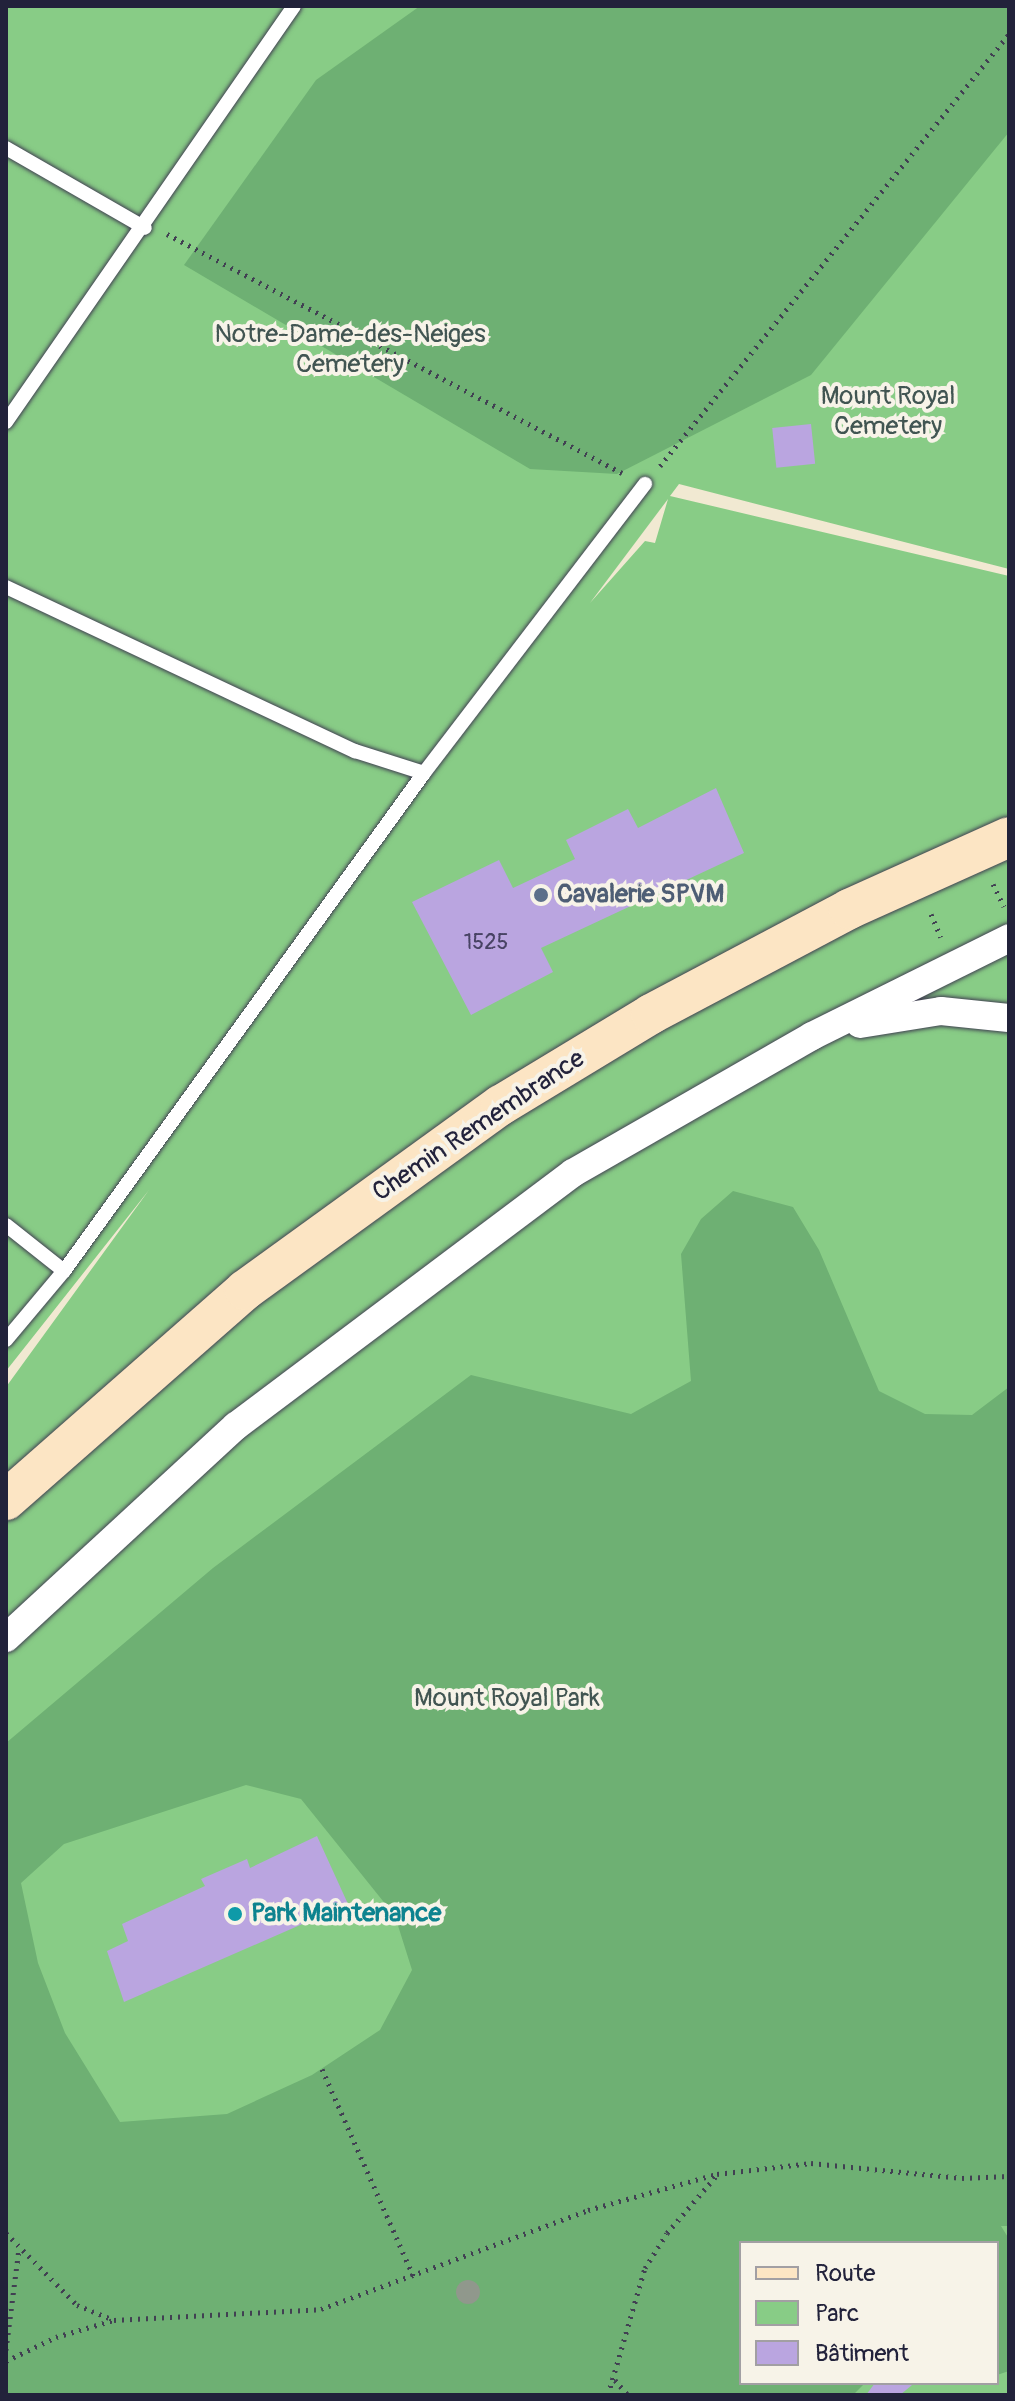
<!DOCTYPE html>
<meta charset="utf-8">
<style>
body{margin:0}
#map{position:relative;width:1015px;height:2401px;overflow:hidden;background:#f1e9d2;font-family:Pangolin,sans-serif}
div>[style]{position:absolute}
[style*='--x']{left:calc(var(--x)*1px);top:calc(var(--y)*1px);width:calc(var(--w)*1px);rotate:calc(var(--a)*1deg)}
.green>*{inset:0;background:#88cc86}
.forest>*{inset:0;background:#6eb073}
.building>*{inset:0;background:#baa5e0;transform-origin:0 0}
.path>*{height:5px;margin-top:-2.5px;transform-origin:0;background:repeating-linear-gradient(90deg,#414052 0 2px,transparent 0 8px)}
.roads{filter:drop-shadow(0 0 2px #414052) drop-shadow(0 0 2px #414052)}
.lane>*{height:14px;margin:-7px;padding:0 7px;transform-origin:7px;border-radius:7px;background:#fff}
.street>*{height:28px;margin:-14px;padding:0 14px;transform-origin:14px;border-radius:14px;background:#fff}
.secondary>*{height:40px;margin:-20px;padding:0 20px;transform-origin:20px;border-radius:20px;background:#fce5c4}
.trees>*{width:24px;height:24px;margin:-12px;border-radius:50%;background:#90988c}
.dots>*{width:22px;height:22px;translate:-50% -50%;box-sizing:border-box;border:4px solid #f7f3e8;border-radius:50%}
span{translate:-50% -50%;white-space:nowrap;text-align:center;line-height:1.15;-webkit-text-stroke:8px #f7f3e8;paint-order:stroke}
.number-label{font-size:22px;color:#484364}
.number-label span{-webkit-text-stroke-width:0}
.park-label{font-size:26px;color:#415552}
.service-label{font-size:26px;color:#4e5e75;font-weight:700}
.left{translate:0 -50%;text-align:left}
.street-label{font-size:26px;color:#22223b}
.culture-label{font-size:26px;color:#0d838f;font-weight:700}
.frame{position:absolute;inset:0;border:8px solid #22223b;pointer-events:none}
.legend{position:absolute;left:739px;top:2241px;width:260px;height:144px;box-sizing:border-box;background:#f7f3e8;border:2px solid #a29fa3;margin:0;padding:10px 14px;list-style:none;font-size:24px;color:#22223b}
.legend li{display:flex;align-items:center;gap:16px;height:40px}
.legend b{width:40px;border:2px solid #a29fa3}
</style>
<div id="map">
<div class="green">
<div style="clip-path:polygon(evenodd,6px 6px,1009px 6px,1009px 569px,679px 484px,670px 496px,1009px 576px,1009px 2395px,6px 2395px,6px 1387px,149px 1190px,6px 1371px,6px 6px,668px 499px,655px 543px,645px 541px,590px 603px,668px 499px,6px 6px,741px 2243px,997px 2243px,997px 2383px,741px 2383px,741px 2243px)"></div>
</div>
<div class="forest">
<div style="clip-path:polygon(420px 6px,1009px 6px,1009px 132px,811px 375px,617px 474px,530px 469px,184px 265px,316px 80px)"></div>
<div style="clip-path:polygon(evenodd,733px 1191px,793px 1207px,819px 1250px,879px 1391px,925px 1414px,972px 1415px,1009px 1387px,1009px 2226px,1001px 2226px,1009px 2239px,1009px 2371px,997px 2375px,997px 2243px,741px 2243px,741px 2383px,865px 2383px,853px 2395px,6px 2395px,6px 1743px,213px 1568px,471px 1375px,631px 1414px,691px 1381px,681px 1254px,701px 1219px,733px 1191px,246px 1785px,301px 1799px,395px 1916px,412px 1970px,380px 2030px,312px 2075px,227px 2114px,120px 2122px,65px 2033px,38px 1963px,21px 1883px,64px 1844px,246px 1785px)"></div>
</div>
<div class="building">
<div style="left:811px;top:424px;width:40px;height:39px;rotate:84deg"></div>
<div style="clip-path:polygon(716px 788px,744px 853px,541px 948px,553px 972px,471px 1015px,412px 902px,499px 860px,513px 888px,575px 859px,566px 840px,628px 809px,638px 828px)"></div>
<div style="clip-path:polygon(317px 1836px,348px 1904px,124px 2002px,107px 1951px,128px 1941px,122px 1924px,205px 1886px,201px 1879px,247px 1859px,250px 1868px)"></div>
<div style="clip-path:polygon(875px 2383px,910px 2383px,912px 2385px,900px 2395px,866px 2395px)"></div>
</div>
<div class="path">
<div style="--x:167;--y:234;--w:514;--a:27.71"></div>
<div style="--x:660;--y:466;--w:555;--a:-51.07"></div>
<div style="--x:993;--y:884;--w:25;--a:64"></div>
<div style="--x:931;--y:914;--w:25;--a:67"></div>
<div style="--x:322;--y:2069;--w:228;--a:66.2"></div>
<div style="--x:6;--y:2233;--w:101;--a:45.4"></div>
<div style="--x:77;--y:2305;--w:38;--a:22"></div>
<div style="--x:6;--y:2350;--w:103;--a:-82.7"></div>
<div style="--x:6;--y:2361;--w:55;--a:-25.6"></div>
<div style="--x:56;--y:2337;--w:60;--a:-16.3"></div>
<div style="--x:114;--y:2320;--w:207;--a:-3"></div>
<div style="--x:321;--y:2309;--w:285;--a:-20.3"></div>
<div style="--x:588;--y:2210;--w:134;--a:-15.6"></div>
<div style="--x:717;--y:2174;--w:95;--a:-6.7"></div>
<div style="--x:811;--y:2163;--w:152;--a:5.7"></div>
<div style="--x:962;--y:2178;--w:47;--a:-2.4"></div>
<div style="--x:615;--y:2380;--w:20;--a:49"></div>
<div style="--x:608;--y:2395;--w:132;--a:-73.8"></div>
<div style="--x:645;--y:2268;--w:41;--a:-57.8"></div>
<div style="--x:667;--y:2233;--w:77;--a:-49.2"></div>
</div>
<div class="roads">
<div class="lane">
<div style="--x:6;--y:148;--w:160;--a:29.9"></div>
<div style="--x:6;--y:422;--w:506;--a:-55.3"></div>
<div style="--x:6;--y:587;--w:386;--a:25.2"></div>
<div style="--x:355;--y:751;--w:72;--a:17.7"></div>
<div style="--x:6;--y:1225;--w:74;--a:38.4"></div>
<div style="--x:6;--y:1340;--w:90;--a:-50"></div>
<div style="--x:64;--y:1271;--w:614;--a:-54.14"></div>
<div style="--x:424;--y:773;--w:364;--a:-52.6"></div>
</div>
<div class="street">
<div style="--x:860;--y:1024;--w:82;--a:-9.1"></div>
<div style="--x:941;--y:1011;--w:68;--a:5.9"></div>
<div style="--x:6;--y:1638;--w:313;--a:-42.7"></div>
<div style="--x:236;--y:1426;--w:421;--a:-36.9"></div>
<div style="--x:573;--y:1173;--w:275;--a:-29.8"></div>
<div style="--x:812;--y:1036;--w:220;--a:-26.4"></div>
</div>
<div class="secondary">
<div style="--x:6;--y:1500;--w:318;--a:-41.3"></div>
<div style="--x:245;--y:1290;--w:316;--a:-35.9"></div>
<div style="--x:501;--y:1105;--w:175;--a:-31.2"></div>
<div style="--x:651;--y:1014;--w:224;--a:-27.9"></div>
<div style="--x:849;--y:909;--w:175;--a:-24.2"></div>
</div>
</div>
<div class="trees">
<div style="left:468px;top:2292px"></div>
</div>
<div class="dots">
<div style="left:541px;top:895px;background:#5c6f8a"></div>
<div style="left:235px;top:1914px;background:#0f9aa8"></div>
</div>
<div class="number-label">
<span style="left:486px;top:943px">1525</span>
</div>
<div class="park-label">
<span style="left:350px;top:350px">Notre-Dame-des-Neiges<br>Cemetery</span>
<span style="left:888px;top:412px">Mount Royal<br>Cemetery</span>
<span style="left:507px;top:1699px">Mount Royal Park</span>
</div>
<div class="service-label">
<span class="left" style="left:557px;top:895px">Cavalerie SPVM</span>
</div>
<div class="street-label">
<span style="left:479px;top:1126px;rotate:-34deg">Chemin Remembrance</span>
</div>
<div class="culture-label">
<span class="left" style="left:251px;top:1914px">Park Maintenance</span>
</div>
<div class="frame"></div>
<ul class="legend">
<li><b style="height:10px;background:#fce5c4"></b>Route</li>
<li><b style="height:22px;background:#88cc86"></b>Parc</li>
<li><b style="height:22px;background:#baa5e0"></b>Bâtiment</li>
</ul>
</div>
